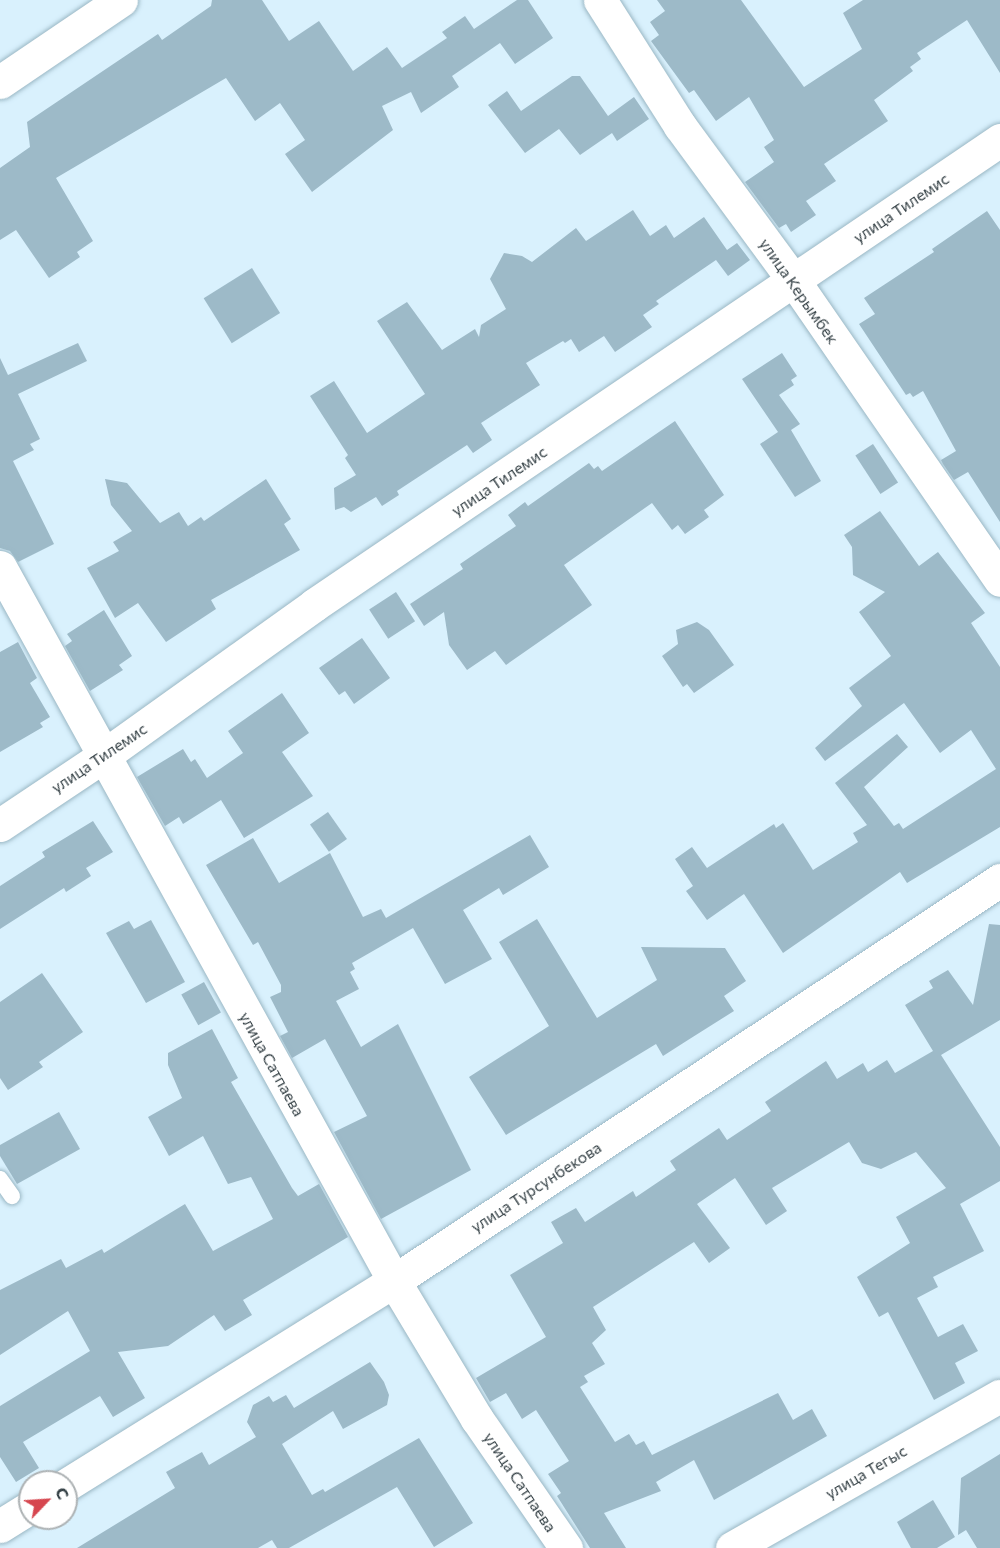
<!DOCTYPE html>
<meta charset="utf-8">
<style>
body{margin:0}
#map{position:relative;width:1000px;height:1548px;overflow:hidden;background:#d9f1fd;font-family:Commissioner,sans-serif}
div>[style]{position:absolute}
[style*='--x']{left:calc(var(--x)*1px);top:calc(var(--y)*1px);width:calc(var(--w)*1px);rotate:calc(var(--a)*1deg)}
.building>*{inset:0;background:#9dbac8;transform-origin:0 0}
.roads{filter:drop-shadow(0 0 2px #9ab7c4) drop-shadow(0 0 2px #9ab7c4)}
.service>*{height:16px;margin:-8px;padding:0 8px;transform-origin:8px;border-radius:8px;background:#fff}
.minor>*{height:33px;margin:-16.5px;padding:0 16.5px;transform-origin:16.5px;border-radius:16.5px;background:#fff}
.tertiary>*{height:33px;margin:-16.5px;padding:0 16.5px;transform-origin:16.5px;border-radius:16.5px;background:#fff}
span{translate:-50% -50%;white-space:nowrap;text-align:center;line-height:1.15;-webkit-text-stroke:4.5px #fff;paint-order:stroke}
.street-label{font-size:16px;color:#333f44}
.north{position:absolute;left:18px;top:1470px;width:60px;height:60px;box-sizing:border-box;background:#fff;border:2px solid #adb2b4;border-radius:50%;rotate:65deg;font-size:16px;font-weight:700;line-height:24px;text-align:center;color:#333f44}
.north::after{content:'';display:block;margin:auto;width:21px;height:27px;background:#d6464f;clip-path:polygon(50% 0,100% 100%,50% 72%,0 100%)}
</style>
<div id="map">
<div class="building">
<div style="clip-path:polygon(212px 0,262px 0,289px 41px,319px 21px,353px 71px,387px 47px,402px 68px,447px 38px,442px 32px,465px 16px,474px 29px,517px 0,528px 0,553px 38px,515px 64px,500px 43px,452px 76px,459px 87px,421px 113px,411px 92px,382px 106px,393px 130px,312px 192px,285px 154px,305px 140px,280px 103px,255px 121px,226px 78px,56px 178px,93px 241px,77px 252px,80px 257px,49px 278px,16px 230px,0 240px,0 168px,30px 147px,27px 122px,158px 34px,162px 40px,211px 6px)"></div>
<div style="clip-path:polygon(657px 0,741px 0,804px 87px,862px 49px,843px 13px,863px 0,1000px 0,1000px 73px,967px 20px,917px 53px,921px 59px,910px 67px,913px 71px,874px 100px,888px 121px,824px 164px,836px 181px,806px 201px,816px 215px,791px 232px,786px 224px,779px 228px,745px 182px,774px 162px,764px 147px,774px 140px,749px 97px,716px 121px,694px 90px,689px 93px,651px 41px,659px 35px,650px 22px,665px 11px)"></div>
<div style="clip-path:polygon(572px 76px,580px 76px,608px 116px,634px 97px,649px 119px,617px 141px,612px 133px,580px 155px,559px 129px,525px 153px,488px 105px,507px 91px,521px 111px)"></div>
<div style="clip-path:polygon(633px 210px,650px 236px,666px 225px,674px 238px,704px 217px,727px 250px,737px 243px,750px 260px,728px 276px,716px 260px,656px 301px,659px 304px,643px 315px,652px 327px,615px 352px,604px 336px,579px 352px,571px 339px,565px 343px,563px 341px,526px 363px,540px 385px,481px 423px,492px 440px,473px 453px,467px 445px,397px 491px,399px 495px,382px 506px,376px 497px,351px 512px,344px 507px,335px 510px,334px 488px,356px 475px,345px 458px,348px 455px,310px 396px,334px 381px,367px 433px,425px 394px,377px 321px,407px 302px,442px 350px,475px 329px,479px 337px,481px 325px,506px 309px,490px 279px,504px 253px,522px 256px,532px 262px,576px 228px,586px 241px)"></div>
<div style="clip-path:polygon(987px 211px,1000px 230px,1000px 522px,968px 472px,954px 480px,943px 464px,941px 460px,956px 451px,923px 391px,913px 397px,910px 393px,906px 395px,859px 324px,875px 314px,864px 298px,934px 252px,932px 249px)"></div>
<div style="left:252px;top:268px;width:53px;height:57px;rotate:58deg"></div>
<div style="clip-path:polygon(78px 343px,87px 361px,18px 394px,40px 439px,30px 444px,34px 450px,13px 461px,54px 544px,18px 562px,10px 551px,0 548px,0 358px,8px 375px)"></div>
<div style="clip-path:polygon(782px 353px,797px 376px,791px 380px,794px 385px,779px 395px,800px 424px,791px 430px,821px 481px,795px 497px,760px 444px,778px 432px,742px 379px)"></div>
<div style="clip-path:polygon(675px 421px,724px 495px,704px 510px,709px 517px,685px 534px,678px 525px,672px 530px,652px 503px,564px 565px,592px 605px,506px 665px,495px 651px,467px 670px,449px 645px,444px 612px,424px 626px,410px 604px,463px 569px,460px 564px,516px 526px,508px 515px,525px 502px,528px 506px,589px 463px,594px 469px,598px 466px,602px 471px)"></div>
<div style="left:873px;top:444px;width:46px;height:21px;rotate:57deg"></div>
<div style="clip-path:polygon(105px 479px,127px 483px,160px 523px,179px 512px,188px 526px,201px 517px,204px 521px,266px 479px,291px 519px,284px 524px,300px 550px,211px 600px,216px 609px,166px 642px,138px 603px,115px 618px,87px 568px,119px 551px,113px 542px,132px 531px,111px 505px)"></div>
<div style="clip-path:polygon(880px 511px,919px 566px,938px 552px,985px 613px,971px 623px,1000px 667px,1000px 827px,907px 883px,900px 872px,783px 953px,744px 894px,707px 920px,686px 891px,693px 886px,675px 859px,692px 847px,707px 868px,774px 824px,776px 828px,783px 823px,813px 870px,858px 842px,853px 833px,867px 825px,835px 783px,897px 734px,908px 747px,864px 787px,894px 826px,899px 823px,903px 829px,996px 769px,971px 730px,940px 753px,904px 703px,825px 761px,815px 748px,862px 706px,849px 688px,891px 656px,859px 612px,885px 592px,853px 575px,852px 547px,844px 535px)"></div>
<div style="left:396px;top:592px;width:35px;height:32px;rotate:57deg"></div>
<div style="clip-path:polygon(104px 610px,132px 656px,119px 665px,123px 670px,90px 691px,65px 646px,72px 641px,67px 634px)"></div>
<div style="clip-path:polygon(697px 622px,709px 630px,734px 665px,694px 693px,687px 684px,683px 687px,662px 656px,678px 644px,676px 630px)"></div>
<div style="clip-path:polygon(362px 638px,390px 678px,354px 704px,345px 691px,339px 695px,319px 668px)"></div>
<div style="clip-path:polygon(18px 642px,37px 678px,30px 683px,50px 717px,40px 723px,43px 727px,0 752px,0 652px)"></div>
<div style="clip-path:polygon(282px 693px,309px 733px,282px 752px,313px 796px,244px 838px,221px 800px,183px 824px,179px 817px,165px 826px,137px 777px,183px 749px,191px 762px,195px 759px,207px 778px,243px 753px,228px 731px)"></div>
<div style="left:328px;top:812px;width:33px;height:22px;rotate:55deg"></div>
<div style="clip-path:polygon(93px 821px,113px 852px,86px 868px,91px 876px,66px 892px,64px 888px,0 929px,0 886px,45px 857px,42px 852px)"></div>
<div style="clip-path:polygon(530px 835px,549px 867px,503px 895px,499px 888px,463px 910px,492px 959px,445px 984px,413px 928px,352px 963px,355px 969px,350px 972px,359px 989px,336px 1001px,361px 1047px,398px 1024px,471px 1170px,381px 1219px,334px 1132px,367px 1116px,325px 1039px,292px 1058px,280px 1036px,288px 1032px,270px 997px,281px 992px,281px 985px,258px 942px,253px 945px,206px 865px,253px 838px,279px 883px,330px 853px,363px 917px,381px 909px,386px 918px)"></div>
<div style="clip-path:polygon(537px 919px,597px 1018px,657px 980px,641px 947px,725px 948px,746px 981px,724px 996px,734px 1011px,688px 1040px,663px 1056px,656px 1044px,506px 1135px,469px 1077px,549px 1026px,499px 942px)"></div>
<div style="clip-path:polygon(151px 920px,185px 982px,146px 1003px,106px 933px,129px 921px,134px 929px)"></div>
<div style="clip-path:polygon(989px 924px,1000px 925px,1000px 1020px,941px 1055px,1000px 1147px,1000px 1181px,960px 1204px,984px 1251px,933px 1277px,938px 1287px,917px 1298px,938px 1337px,963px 1324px,978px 1351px,955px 1363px,965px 1383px,934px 1400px,888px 1312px,879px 1317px,857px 1277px,910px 1243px,896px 1217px,946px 1188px,916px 1152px,881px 1169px,862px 1163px,849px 1142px,772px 1188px,787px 1211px,766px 1225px,735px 1178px,697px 1204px,730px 1248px,709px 1263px,694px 1242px,593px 1307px,606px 1330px,592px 1343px,605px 1364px,584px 1376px,588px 1382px,580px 1387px,615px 1442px,629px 1434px,636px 1445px,644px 1441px,652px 1455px,778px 1393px,793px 1420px,812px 1409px,827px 1436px,714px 1500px,694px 1460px,656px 1482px,661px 1491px,604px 1513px,626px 1548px,590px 1548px,557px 1496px,561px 1493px,548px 1474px,569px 1461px,536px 1410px,522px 1419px,506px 1393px,490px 1402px,476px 1378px,546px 1337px,510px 1275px,563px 1243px,551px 1222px,576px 1208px,585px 1222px,633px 1191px,636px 1197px,676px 1170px,670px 1161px,719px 1128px,727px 1140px,771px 1111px,765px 1102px,826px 1061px,837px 1079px,863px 1063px,868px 1072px,887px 1060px,895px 1073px,933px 1051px,905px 1005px,933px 988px,929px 981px,948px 970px,973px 1005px)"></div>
<div style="clip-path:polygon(42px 973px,83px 1032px,39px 1062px,43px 1067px,8px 1090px,0 1078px,0 1002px)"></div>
<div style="left:204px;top:982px;width:35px;height:26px;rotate:61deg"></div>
<div style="clip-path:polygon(212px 1029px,238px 1078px,231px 1082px,292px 1188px,298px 1196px,319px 1184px,348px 1237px,243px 1300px,252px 1315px,225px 1331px,214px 1315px,168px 1346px,118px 1352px,145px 1398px,113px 1417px,100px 1396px,23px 1442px,39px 1468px,16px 1482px,0 1457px,0 1406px,90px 1351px,68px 1311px,0 1355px,0 1290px,61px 1259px,66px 1268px,102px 1249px,104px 1253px,185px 1204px,213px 1251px,273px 1219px,251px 1177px,228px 1184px,203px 1136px,169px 1156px,148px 1117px,182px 1098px,168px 1065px,168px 1053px)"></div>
<div style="clip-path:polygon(59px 1112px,80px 1149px,17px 1184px,0 1156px,0 1145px)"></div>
<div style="clip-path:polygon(370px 1362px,384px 1382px,389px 1395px,387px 1405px,343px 1429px,333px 1411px,282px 1444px,312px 1495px,323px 1489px,325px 1492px,419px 1438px,473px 1523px,434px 1547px,397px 1487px,289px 1548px,277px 1548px,272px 1540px,258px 1548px,77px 1548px,175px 1488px,166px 1472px,202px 1452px,209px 1465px,256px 1437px,247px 1422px,253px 1405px,269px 1396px,273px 1402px,286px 1395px,294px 1408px)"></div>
<div style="clip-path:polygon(1000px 1454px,1000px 1548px,977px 1548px,966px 1530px,958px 1535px,961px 1478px)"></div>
<div style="clip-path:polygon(933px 1500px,955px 1537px,937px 1548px,911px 1548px,897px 1522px)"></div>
</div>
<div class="roads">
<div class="service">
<div style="--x:0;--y:1179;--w:21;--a:55"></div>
</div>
<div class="minor">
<div style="--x:600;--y:0;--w:149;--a:57.6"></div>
<div style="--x:680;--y:126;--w:192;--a:53.7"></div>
<div style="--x:794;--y:281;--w:363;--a:55.4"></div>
<div style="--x:0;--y:82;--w:146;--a:-34.1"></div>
<div style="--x:0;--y:567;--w:815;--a:61.11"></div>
<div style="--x:394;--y:1281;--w:161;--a:59"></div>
<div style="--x:477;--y:1419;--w:157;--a:55.4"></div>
<div style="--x:0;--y:825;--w:123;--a:-33.7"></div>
<div style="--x:102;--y:757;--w:261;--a:-35.6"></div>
<div style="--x:314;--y:605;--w:829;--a:-34.13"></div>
</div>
<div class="tertiary">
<div style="--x:66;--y:1485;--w:386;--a:-31.9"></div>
<div style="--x:394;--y:1281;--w:727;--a:-33.49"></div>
<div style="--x:0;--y:1526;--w:36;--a:-32"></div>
<div style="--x:732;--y:1548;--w:308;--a:-29.6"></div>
</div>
</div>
<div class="street-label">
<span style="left:901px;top:208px;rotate:-34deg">улица Тилемис</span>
<span style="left:799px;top:291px;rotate:55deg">улица Керымбек</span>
<span style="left:499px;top:481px;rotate:-34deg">улица Тилемис</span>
<span style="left:99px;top:758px;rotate:-34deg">улица Тилемис</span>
<span style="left:272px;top:1064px;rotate:61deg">улица Сатпаева</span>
<span style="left:536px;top:1187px;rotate:-33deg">улица Турсунбекова</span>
<span style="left:866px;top:1472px;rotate:-30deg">улица Тегыс</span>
<span style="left:520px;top:1482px;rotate:56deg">улица Сатпаева</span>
</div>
<div class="north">С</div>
</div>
